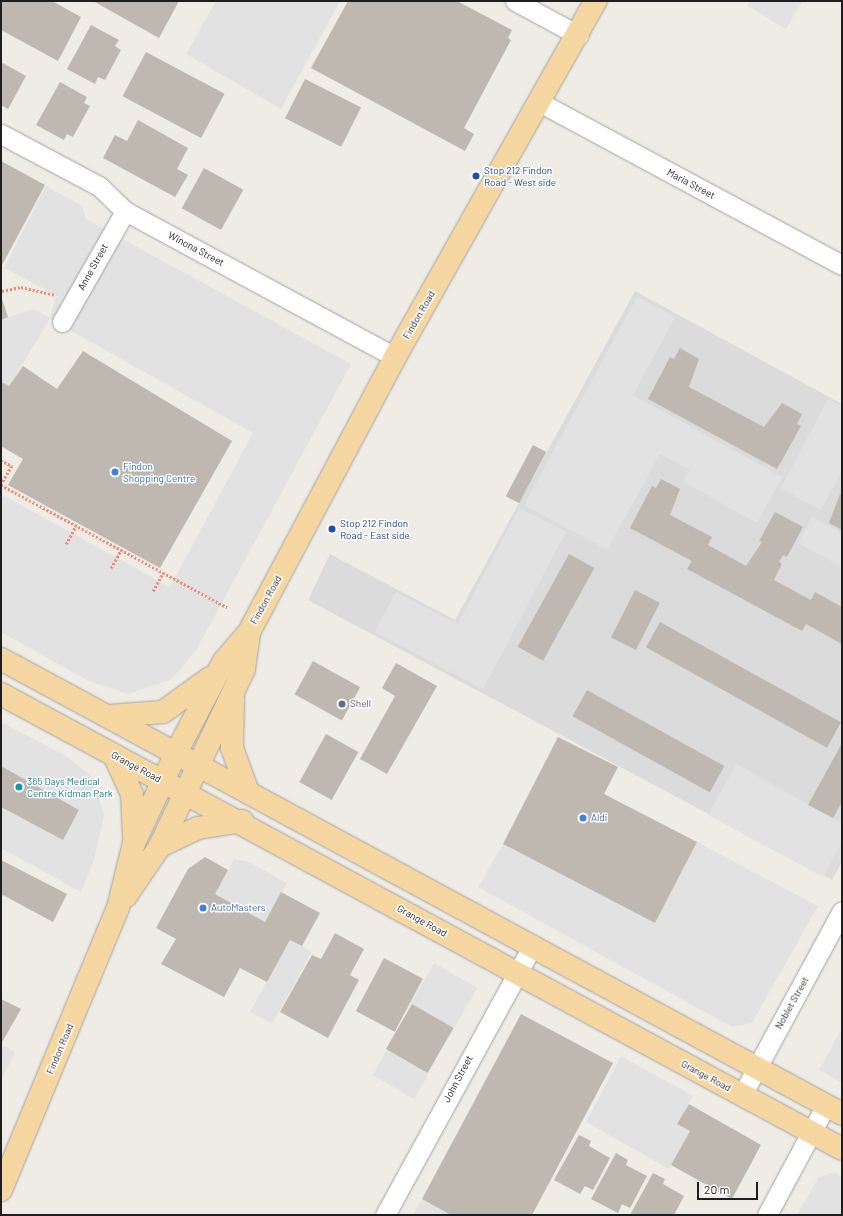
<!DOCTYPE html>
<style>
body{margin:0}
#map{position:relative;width:843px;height:1216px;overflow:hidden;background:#eeece5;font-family:Barlow,sans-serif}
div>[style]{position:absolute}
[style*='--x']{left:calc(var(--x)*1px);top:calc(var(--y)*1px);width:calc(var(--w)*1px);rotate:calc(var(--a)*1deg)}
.residential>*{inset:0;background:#dcdbdb}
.parking>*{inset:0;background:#e2e2e2;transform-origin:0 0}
.building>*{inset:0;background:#bfb8b1;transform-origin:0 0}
.path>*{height:2.5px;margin-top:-1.25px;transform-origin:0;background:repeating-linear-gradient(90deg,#f28772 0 2px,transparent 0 4px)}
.roads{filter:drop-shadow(0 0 1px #a2a2a2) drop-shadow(0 0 1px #a2a2a2)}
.minor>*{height:19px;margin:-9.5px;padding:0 9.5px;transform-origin:9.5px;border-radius:9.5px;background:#fff}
.major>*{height:22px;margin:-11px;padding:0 11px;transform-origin:11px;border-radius:11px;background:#f7d7a1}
.dots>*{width:11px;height:11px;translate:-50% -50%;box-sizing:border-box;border:2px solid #fff;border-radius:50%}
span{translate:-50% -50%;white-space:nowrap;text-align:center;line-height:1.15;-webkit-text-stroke:3px #fff;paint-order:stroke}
.transit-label{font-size:10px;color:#164399}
.left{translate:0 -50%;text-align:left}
.street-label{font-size:10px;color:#1e1e1e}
.shop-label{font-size:10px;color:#366cbe}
.service-label{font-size:10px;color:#4e5e75}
.culture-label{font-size:10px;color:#0d838f}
.frame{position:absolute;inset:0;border:2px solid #1e1e1e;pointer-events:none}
.scale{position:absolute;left:697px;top:1182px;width:61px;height:18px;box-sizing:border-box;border:2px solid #1e1e1e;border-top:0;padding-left:5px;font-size:12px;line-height:14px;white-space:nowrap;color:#1e1e1e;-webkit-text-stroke:3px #fff;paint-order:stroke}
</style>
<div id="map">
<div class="residential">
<div style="clip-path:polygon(635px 291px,842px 404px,842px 862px,832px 880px,308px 600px,330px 554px,455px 620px)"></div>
</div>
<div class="parking">
<div style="clip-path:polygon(216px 1px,340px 1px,281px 109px,186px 54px)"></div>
<div style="clip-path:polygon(750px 1px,800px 1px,802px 2px,786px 29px,747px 6px)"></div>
<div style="clip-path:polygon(46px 186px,82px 206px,86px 219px,351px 364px,197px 649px,171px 680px,128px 694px,89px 681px,1px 632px,1px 494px,170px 587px,253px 433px,50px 319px,9px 386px,1px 382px,1px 320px,33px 309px,50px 318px,56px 295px,4px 268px)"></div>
<div style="clip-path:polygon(637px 297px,675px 317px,633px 395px,782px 477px,757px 523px,683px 482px,690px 470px,660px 454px,607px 550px,524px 505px)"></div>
<div style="clip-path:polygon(828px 399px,842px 407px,842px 470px,821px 510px,781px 488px)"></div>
<div style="clip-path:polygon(519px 508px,566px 532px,483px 689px,375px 632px,396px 592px,458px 624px)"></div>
<div style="clip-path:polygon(812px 517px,842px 533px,842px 567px,798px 543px)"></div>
<div style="clip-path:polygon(1px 722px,68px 757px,93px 778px,104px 815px,94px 860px,81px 892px,1px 848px,1px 807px,63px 840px,79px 810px,1px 766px)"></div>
<div style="clip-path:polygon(736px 764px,842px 823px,842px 842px,823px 877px,708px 815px)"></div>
<div style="clip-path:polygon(697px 842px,818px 906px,752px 1023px,732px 1027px,478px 887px,503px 844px,655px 923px)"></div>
<div style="clip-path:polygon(234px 859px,249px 862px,287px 883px,265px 922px,215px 894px)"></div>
<div style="left:290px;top:940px;width:25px;height:82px;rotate:29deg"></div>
<div style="left:434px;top:963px;width:50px;height:47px;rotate:30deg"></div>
<div style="clip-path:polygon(842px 1028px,842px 1083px,819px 1070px)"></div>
<div style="clip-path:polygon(1px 1045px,15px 1052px,3px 1077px,1px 1076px)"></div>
<div style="left:387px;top:1050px;width:48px;height:29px;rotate:30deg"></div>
<div style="clip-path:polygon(621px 1056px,693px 1096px,677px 1124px,690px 1131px,669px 1169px,586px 1122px)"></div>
<div style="clip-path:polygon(834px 1172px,842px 1177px,842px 1215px,797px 1215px,818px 1178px)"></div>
<div style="clip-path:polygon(422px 1199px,451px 1215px,413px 1215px)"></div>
</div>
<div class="building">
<div style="clip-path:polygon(1px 1px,52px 1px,81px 17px,58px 61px,1px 30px)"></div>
<div style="clip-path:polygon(93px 1px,179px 1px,159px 38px)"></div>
<div style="clip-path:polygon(348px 1px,457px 1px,512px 30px,508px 38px,511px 40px,464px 128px,474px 134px,465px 151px,311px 68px)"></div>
<div style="clip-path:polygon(91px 25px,119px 40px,115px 46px,121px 50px,105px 80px,98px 77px,95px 84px,67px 69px)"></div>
<div style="left:146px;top:52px;width:89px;height:50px;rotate:28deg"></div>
<div style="clip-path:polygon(1px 62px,26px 76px,8px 109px,1px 105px)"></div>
<div style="left:305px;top:79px;width:63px;height:44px;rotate:27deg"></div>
<div style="clip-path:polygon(60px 82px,87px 97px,84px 103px,90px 106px,73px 137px,67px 134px,64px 140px,36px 125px)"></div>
<div style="clip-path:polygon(138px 120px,188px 148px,177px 169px,188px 175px,175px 197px,103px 158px,115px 135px,127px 141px)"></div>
<div style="clip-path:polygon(1px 161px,45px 185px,1px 267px)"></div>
<div style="left:204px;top:168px;width:45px;height:46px;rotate:29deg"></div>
<div style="clip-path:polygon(1px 296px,8px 317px,1px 320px)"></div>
<div style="clip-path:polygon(680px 348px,699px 359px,689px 387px,764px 427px,782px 403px,802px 414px,797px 424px,801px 426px,777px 469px,648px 399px,670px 357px,674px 359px)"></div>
<div style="clip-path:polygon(83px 351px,232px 441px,160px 568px,8px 485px,23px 459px,1px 446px,1px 382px,9px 386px,23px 366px,57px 389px)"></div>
<div style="left:533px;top:445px;width:15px;height:58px;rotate:28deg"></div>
<div style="clip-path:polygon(661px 479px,680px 489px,670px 515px,712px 537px,708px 545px,746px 566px,762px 542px,759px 541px,775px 512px,803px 527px,787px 557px,783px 555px,779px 562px,782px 564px,774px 580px,811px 600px,815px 592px,842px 607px,842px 644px,806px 624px,802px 631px,687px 569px,692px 561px,630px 528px,652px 486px,656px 488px)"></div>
<div style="clip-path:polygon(840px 494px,842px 495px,842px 530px,829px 523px)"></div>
<div style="left:569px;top:554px;width:29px;height:106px;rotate:29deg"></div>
<div style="left:635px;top:590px;width:28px;height:53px;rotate:27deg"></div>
<div style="left:660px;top:622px;width:207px;height:29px;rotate:29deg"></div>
<div style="left:313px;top:661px;width:54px;height:38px;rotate:29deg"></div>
<div style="clip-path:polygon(396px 663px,437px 686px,387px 774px,360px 759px,395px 696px,382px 688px)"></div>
<div style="left:587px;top:690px;width:157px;height:30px;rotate:29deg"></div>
<div style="left:326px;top:734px;width:37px;height:55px;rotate:29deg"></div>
<div style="clip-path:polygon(558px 737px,618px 767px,604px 794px,697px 842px,655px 923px,503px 844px)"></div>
<div style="clip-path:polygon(842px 743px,842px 802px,833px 818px,808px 805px)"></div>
<div style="clip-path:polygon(1px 766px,79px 810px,63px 840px,1px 807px)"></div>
<div style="clip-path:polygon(205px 857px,228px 870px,215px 894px,265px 922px,281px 892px,320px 913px,302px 946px,290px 940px,267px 982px,240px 968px,224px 997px,161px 964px,176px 939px,156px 928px,188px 869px)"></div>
<div style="clip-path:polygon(1px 860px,67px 894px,53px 922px,1px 894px)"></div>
<div style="clip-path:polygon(335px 933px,364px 949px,350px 975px,359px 980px,328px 1038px,280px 1012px,312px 955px,321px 959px)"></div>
<div style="left:384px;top:958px;width:44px;height:60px;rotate:28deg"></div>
<div style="clip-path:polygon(1px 999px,21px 1009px,1px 1044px)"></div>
<div style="left:412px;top:1004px;width:48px;height:52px;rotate:30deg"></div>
<div style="clip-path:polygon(521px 1014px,613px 1063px,532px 1215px,451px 1215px,422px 1199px)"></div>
<div style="clip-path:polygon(689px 1104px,761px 1145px,732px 1199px,671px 1165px,690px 1131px,677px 1124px)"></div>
<div style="clip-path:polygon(579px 1135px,591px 1141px,589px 1146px,610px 1158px,593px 1190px,585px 1186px,580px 1194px,554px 1180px)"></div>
<div style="clip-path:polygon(616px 1153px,628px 1160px,626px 1165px,647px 1176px,630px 1208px,622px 1204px,618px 1213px,591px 1199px)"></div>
<div style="clip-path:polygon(653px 1173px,665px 1179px,663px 1184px,684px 1196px,674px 1215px,630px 1215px)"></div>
</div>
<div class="path">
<div style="--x:2;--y:291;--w:19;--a:-12"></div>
<div style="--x:21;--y:287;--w:36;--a:13"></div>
<div style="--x:1;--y:460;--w:13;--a:29"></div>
<div style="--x:12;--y:466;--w:22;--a:120"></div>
<div style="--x:1;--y:485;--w:257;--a:28.4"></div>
<div style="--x:66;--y:544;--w:21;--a:-61"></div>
<div style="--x:111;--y:568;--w:21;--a:-61"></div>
<div style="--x:153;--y:591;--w:21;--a:-61"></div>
</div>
<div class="roads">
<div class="minor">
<div style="--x:515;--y:1;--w:72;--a:28.4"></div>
<div style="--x:541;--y:103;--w:342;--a:28.3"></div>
<div style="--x:1;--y:134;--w:111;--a:28"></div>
<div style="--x:99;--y:186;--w:36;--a:44"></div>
<div style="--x:125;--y:211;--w:307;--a:28.4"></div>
<div style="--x:62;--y:322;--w:128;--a:-60.4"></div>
<div style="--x:742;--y:1095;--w:209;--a:-61.5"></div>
<div style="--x:385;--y:1215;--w:308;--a:-61.3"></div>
<div style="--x:767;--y:1215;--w:125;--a:-61.8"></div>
</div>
<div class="major">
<div style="--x:1;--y:659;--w:956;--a:28.41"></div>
<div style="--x:1;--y:694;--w:956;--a:28.41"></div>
<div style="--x:233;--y:699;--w:49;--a:91.2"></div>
<div style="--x:232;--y:748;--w:47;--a:70"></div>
<div style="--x:110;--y:716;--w:53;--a:-4.3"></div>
<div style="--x:163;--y:712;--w:58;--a:-35.9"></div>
<div style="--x:114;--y:755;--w:43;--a:65.2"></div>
<div style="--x:132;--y:794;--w:42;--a:87.3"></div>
<div style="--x:160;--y:846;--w:42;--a:-25.3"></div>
<div style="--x:198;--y:828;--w:45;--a:-9"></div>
<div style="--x:126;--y:896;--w:60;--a:-55.8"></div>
<div style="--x:160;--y:846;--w:196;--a:-64.6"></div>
<div style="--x:244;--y:669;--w:37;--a:-82"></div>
<div style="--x:1;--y:1190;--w:305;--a:-67.5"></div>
<div style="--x:118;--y:908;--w:67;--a:-76.2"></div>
<div style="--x:134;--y:843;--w:99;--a:-65"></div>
<div style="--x:176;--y:753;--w:104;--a:-62.4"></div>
<div style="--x:224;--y:661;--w:38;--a:-49"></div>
<div style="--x:249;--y:632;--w:311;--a:-62"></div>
<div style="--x:395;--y:357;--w:409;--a:-60.6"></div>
</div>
</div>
<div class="dots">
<div style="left:476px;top:176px;background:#1a4fb4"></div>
<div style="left:115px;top:472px;background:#3f7fe0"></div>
<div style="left:332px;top:529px;background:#1a4fb4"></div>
<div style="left:342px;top:704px;background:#5c6f8a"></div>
<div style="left:19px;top:787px;background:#0f9aa8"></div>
<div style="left:583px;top:818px;background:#3f7fe0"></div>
<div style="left:203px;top:908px;background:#3f7fe0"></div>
</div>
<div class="transit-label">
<span class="left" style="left:484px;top:176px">Stop 212 Findon<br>Road - West side</span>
<span class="left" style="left:340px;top:529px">Stop 212 Findon<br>Road - East side</span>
</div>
<div class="street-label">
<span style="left:691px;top:184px;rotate:28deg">Maria Street</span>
<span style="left:196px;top:249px;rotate:28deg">Winona Street</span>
<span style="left:93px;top:267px;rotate:-61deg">Anne Street</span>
<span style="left:419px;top:315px;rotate:-60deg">Findon Road</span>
<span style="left:266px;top:600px;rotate:-61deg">Findon Road</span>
<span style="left:136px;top:767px;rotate:28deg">Grange Road</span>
<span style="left:422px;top:921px;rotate:29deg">Grange Road</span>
<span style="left:792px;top:1003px;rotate:-61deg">Noblet Street</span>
<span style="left:60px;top:1049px;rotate:-67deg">Findon Road</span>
<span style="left:706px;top:1076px;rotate:28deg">Grange Road</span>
<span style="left:458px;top:1079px;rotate:-62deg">John Street</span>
</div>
<div class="shop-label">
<span class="left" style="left:123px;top:472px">Findon<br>Shopping Centre</span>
<span class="left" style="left:591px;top:818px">Aldi</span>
<span class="left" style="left:211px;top:908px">AutoMasters</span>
</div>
<div class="service-label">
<span class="left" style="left:350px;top:704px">Shell</span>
</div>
<div class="culture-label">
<span class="left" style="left:27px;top:787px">365 Days Medical<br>Centre Kidman Park</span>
</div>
<div class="frame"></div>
<div class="scale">20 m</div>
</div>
